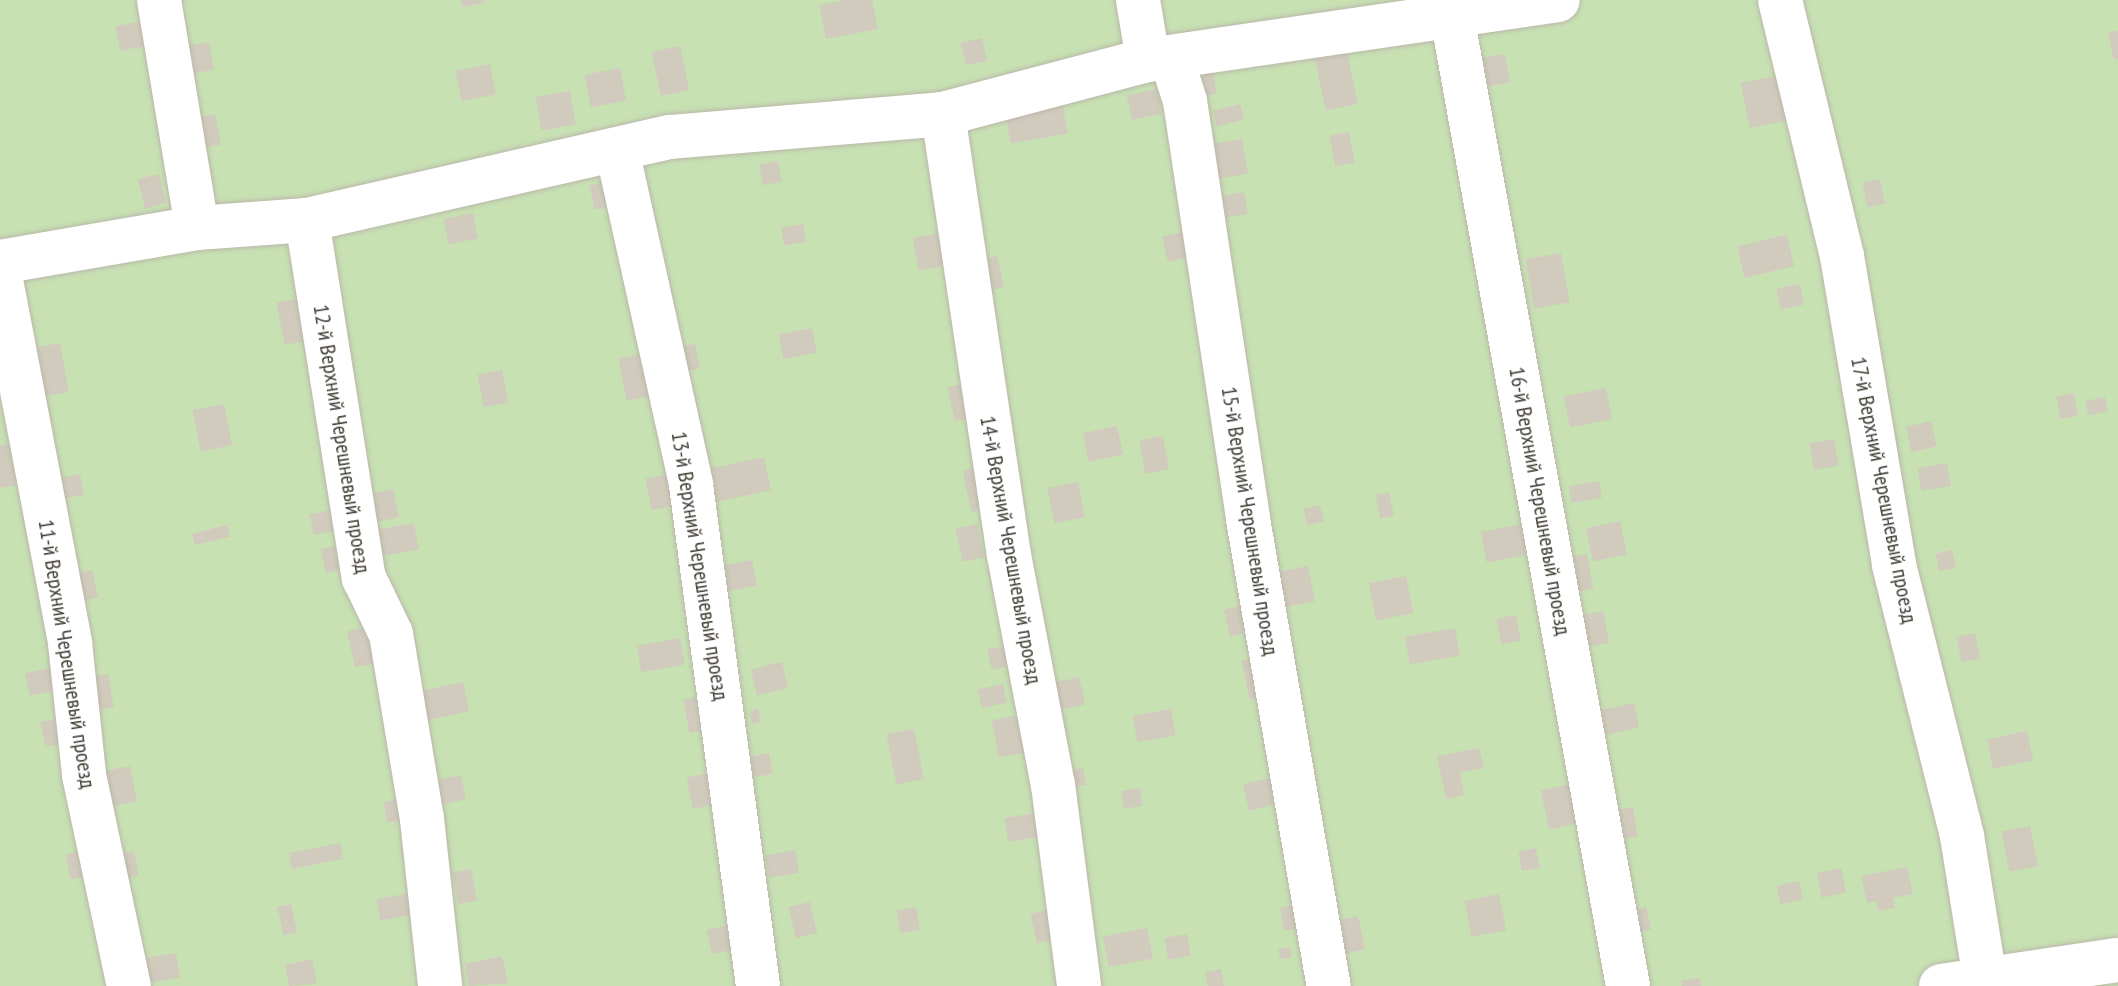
<!DOCTYPE html>
<meta charset="utf-8">
<style>
body{margin:0}
#map{position:relative;width:2118px;height:986px;overflow:hidden;background:#f1efe6;font-family:"PT Sans Narrow",sans-serif}
div>[style]{position:absolute}
[style*='--x']{left:calc(var(--x)*1px);top:calc(var(--y)*1px);width:calc(var(--w)*1px);rotate:calc(var(--a)*1deg)}
.green>*{inset:0;background:#c7e1b3;transform-origin:0 0}
.building>*{inset:0;background:#d1cbbd;transform-origin:0 0}
.roads{filter:drop-shadow(0 0 2px #bbb7aa) drop-shadow(0 0 2px #bbb7aa)}
.minor>*{height:44px;margin:-22px;padding:0 22px;transform-origin:22px;border-radius:22px;background:#fff}
span{translate:-50% -50%;white-space:nowrap;text-align:center;line-height:1.15;-webkit-text-stroke:6px #fff;paint-order:stroke}
.street-label{font-size:22px;color:#433f36}
</style>
<div id="map">
<div class="green">
<div style="left:0;top:0;width:2118px;height:986px"></div>
</div>
<div class="building">
<div style="clip-path:polygon(461px 0,484px 0,484px 3px,462px 7px)"></div>
<div style="clip-path:polygon(843px 0,872px 0,878px 29px,826px 39px,819px 5px)"></div>
<div style="left:148px;top:20px;width:25px;height:33px;rotate:79deg"></div>
<div style="clip-path:polygon(2118px 31px,2118px 59px,2114px 60px,2108px 32px)"></div>
<div style="left:982px;top:38px;width:23px;height:22px;rotate:77deg"></div>
<div style="left:209px;top:42px;width:28px;height:25px;rotate:80deg"></div>
<div style="left:680px;top:46px;width:45px;height:29px;rotate:78deg"></div>
<div style="left:1346px;top:47px;width:58px;height:33px;rotate:78deg"></div>
<div style="left:1505px;top:54px;width:29px;height:26px;rotate:80deg"></div>
<div style="left:490px;top:64px;width:31px;height:35px;rotate:79deg"></div>
<div style="left:620px;top:68px;width:33px;height:36px;rotate:79deg"></div>
<div style="left:1213px;top:70px;width:24px;height:18px;rotate:81deg"></div>
<div style="left:1781px;top:75px;width:46px;height:41px;rotate:79deg"></div>
<div style="left:1157px;top:89px;width:25px;height:31px;rotate:78deg"></div>
<div style="left:570px;top:91px;width:34px;height:35px;rotate:80deg"></div>
<div style="left:1061px;top:95px;width:39px;height:58px;rotate:80deg"></div>
<div style="left:1240px;top:104px;width:16px;height:28px;rotate:76deg"></div>
<div style="left:215px;top:114px;width:31px;height:23px;rotate:79deg"></div>
<div style="left:1349px;top:132px;width:31px;height:20px;rotate:79deg"></div>
<div style="left:1242px;top:139px;width:35px;height:32px;rotate:80deg"></div>
<div style="left:778px;top:161px;width:21px;height:19px;rotate:79deg"></div>
<div style="left:159px;top:174px;width:30px;height:22px;rotate:76deg"></div>
<div style="left:1880px;top:179px;width:25px;height:18px;rotate:78deg"></div>
<div style="left:610px;top:181px;width:25px;height:21px;rotate:78deg"></div>
<div style="left:1244px;top:192px;width:22px;height:22px;rotate:80deg"></div>
<div style="left:473px;top:213px;width:26px;height:30px;rotate:79deg"></div>
<div style="left:803px;top:224px;width:18px;height:22px;rotate:81deg"></div>
<div style="left:1189px;top:231px;width:26px;height:27px;rotate:79deg"></div>
<div style="left:944px;top:232px;width:33px;height:32px;rotate:79deg"></div>
<div style="left:1787px;top:235px;width:32px;height:51px;rotate:77deg"></div>
<div style="left:1561px;top:253px;width:50px;height:36px;rotate:80deg"></div>
<div style="left:997px;top:256px;width:32px;height:19px;rotate:77deg"></div>
<div style="left:1800px;top:284px;width:21px;height:24px;rotate:79deg"></div>
<div style="left:306px;top:297px;width:43px;height:30px;rotate:79deg"></div>
<div style="left:812px;top:328px;width:25px;height:34px;rotate:79deg"></div>
<div style="left:60px;top:343px;width:50px;height:34px;rotate:80deg"></div>
<div style="left:695px;top:344px;width:25px;height:25px;rotate:79deg"></div>
<div style="left:647px;top:353px;width:43px;height:29px;rotate:79deg"></div>
<div style="left:502px;top:370px;width:33px;height:25px;rotate:79deg"></div>
<div style="left:972px;top:382px;width:35px;height:25px;rotate:78deg"></div>
<div style="left:1606px;top:388px;width:32px;height:43px;rotate:79deg"></div>
<div style="left:2074px;top:393px;width:23px;height:18px;rotate:80deg"></div>
<div style="left:2105px;top:397px;width:15px;height:20px;rotate:79deg"></div>
<div style="left:224px;top:404px;width:42px;height:32px;rotate:79deg"></div>
<div style="left:1931px;top:421px;width:26px;height:26px;rotate:77deg"></div>
<div style="left:1117px;top:426px;width:29px;height:35px;rotate:78deg"></div>
<div style="left:1163px;top:436px;width:34px;height:24px;rotate:80deg"></div>
<div style="left:1834px;top:439px;width:27px;height:25px;rotate:80deg"></div>
<div style="clip-path:polygon(8px 444px,17px 485px,0 488px,0 446px)"></div>
<div style="left:764px;top:457px;width:34px;height:63px;rotate:78deg"></div>
<div style="left:1947px;top:463px;width:23px;height:30px;rotate:80deg"></div>
<div style="left:988px;top:465px;width:42px;height:26px;rotate:78deg"></div>
<div style="left:80px;top:474px;width:21px;height:32px;rotate:79deg"></div>
<div style="left:670px;top:474px;width:32px;height:25px;rotate:79deg"></div>
<div style="left:1599px;top:481px;width:17px;height:31px;rotate:80deg"></div>
<div style="left:1078px;top:482px;width:36px;height:31px;rotate:79deg"></div>
<div style="left:393px;top:489px;width:29px;height:25px;rotate:78deg"></div>
<div style="left:1389px;top:492px;width:24px;height:14px;rotate:78deg"></div>
<div style="left:1320px;top:505px;width:17px;height:17px;rotate:77deg"></div>
<div style="left:342px;top:508px;width:21px;height:33px;rotate:79deg"></div>
<div style="left:1620px;top:521px;width:34px;height:35px;rotate:78deg"></div>
<div style="left:414px;top:523px;width:27px;height:36px;rotate:80deg"></div>
<div style="left:1527px;top:523px;width:31px;height:47px;rotate:79deg"></div>
<div style="left:977px;top:524px;width:34px;height:22px;rotate:78deg"></div>
<div style="left:227px;top:525px;width:12px;height:36px;rotate:76deg"></div>
<div style="left:345px;top:544px;width:24px;height:25px;rotate:78deg"></div>
<div style="left:1952px;top:550px;width:18px;height:17px;rotate:77deg"></div>
<div style="left:1587px;top:554px;width:35px;height:22px;rotate:80deg"></div>
<div style="left:752px;top:560px;width:26px;height:37px;rotate:79deg"></div>
<div style="left:1308px;top:566px;width:36px;height:33px;rotate:79deg"></div>
<div style="left:92px;top:570px;width:28px;height:24px;rotate:77deg"></div>
<div style="left:1406px;top:576px;width:38px;height:38px;rotate:79deg"></div>
<div style="left:1256px;top:602px;width:28px;height:33px;rotate:77deg"></div>
<div style="left:1603px;top:611px;width:32px;height:24px;rotate:79deg"></div>
<div style="left:1516px;top:615px;width:26px;height:20px;rotate:79deg"></div>
<div style="left:379px;top:624px;width:37px;height:33px;rotate:77deg"></div>
<div style="left:1455px;top:628px;width:28px;height:51px;rotate:80deg"></div>
<div style="left:1975px;top:633px;width:26px;height:19px;rotate:79deg"></div>
<div style="left:680px;top:638px;width:27px;height:44px;rotate:80deg"></div>
<div style="left:1009px;top:645px;width:21px;height:22px;rotate:79deg"></div>
<div style="left:1264px;top:656px;width:39px;height:23px;rotate:78deg"></div>
<div style="left:782px;top:662px;width:27px;height:32px;rotate:77deg"></div>
<div style="left:57px;top:666px;width:23px;height:33px;rotate:77deg"></div>
<div style="left:108px;top:674px;width:34px;height:32px;rotate:80deg"></div>
<div style="left:1079px;top:677px;width:28px;height:35px;rotate:77deg"></div>
<div style="left:463px;top:682px;width:30px;height:48px;rotate:78deg"></div>
<div style="left:1003px;top:684px;width:19px;height:26px;rotate:78deg"></div>
<div style="left:709px;top:695px;width:34px;height:26px;rotate:80deg"></div>
<div style="left:1634px;top:703px;width:25px;height:37px;rotate:78deg"></div>
<div style="left:758px;top:709px;width:13px;height:9px;rotate:77deg"></div>
<div style="left:1171px;top:709px;width:27px;height:39px;rotate:80deg"></div>
<div style="left:1029px;top:713px;width:38px;height:38px;rotate:79deg"></div>
<div style="left:56px;top:719px;width:25px;height:16px;rotate:78deg"></div>
<div style="left:914px;top:729px;width:51px;height:28px;rotate:79deg"></div>
<div style="left:2027px;top:731px;width:30px;height:41px;rotate:78deg"></div>
<div style="clip-path:polygon(1479px 748px,1484px 768px,1460px 772px,1464px 795px,1446px 799px,1437px 756px)"></div>
<div style="left:769px;top:753px;width:21px;height:20px;rotate:79deg"></div>
<div style="left:130px;top:766px;width:36px;height:33px;rotate:79deg"></div>
<div style="left:1083px;top:768px;width:17px;height:22px;rotate:80deg"></div>
<div style="left:720px;top:771px;width:32px;height:34px;rotate:79deg"></div>
<div style="left:461px;top:775px;width:25px;height:35px;rotate:79deg"></div>
<div style="left:1278px;top:776px;width:27px;height:36px;rotate:77deg"></div>
<div style="left:1575px;top:783px;width:40px;height:35px;rotate:78deg"></div>
<div style="left:1140px;top:788px;width:18px;height:19px;rotate:81deg"></div>
<div style="left:400px;top:799px;width:21px;height:17px;rotate:79deg"></div>
<div style="left:1633px;top:807px;width:30px;height:19px;rotate:81deg"></div>
<div style="left:1042px;top:812px;width:24px;height:38px;rotate:81deg"></div>
<div style="left:2030px;top:826px;width:41px;height:29px;rotate:79deg"></div>
<div style="left:340px;top:843px;width:16px;height:52px;rotate:79deg"></div>
<div style="left:1536px;top:848px;width:20px;height:18px;rotate:79deg"></div>
<div style="left:87px;top:850px;width:25px;height:22px;rotate:78deg"></div>
<div style="left:795px;top:850px;width:23px;height:30px;rotate:80deg"></div>
<div style="left:134px;top:851px;width:25px;height:22px;rotate:79deg"></div>
<div style="clip-path:polygon(1907px 867px,1913px 894px,1893px 898px,1895px 908px,1878px 911px,1876px 901px,1867px 903px,1861px 876px)"></div>
<div style="left:1841px;top:868px;width:25px;height:25px;rotate:78deg"></div>
<div style="left:471px;top:869px;width:32px;height:19px;rotate:79deg"></div>
<div style="left:1799px;top:881px;width:19px;height:23px;rotate:78deg"></div>
<div style="left:410px;top:893px;width:22px;height:34px;rotate:80deg"></div>
<div style="left:1499px;top:894px;width:37px;height:35px;rotate:79deg"></div>
<div style="left:810px;top:902px;width:32px;height:22px;rotate:77deg"></div>
<div style="left:291px;top:904px;width:29px;height:14px;rotate:78deg"></div>
<div style="left:1300px;top:904px;width:24px;height:20px;rotate:81deg"></div>
<div style="left:916px;top:907px;width:23px;height:20px;rotate:80deg"></div>
<div style="left:1646px;top:907px;width:23px;height:18px;rotate:77deg"></div>
<div style="left:1058px;top:908px;width:30px;height:28px;rotate:78deg"></div>
<div style="left:1358px;top:916px;width:34px;height:34px;rotate:78deg"></div>
<div style="left:739px;top:923px;width:25px;height:33px;rotate:78deg"></div>
<div style="left:1147px;top:928px;width:31px;height:45px;rotate:79deg"></div>
<div style="left:1187px;top:934px;width:22px;height:23px;rotate:80deg"></div>
<div style="left:1290px;top:947px;width:10px;height:12px;rotate:79deg"></div>
<div style="left:176px;top:953px;width:25px;height:37px;rotate:81deg"></div>
<div style="clip-path:polygon(502px 956px,508px 983px,469px 986px,465px 964px)"></div>
<div style="clip-path:polygon(312px 959px,317px 984px,289px 986px,285px 965px)"></div>
<div style="clip-path:polygon(1221px 969px,1224px 986px,1208px 986px,1205px 972px)"></div>
<div style="clip-path:polygon(1700px 978px,1701px 986px,1682px 986px,1681px 981px)"></div>
</div>
<div class="roads">
<div class="minor">
<div style="--x:159;--y:0;--w:231;--a:80.5"></div>
<div style="--x:1138;--y:0;--w:61;--a:80.5"></div>
<div style="--x:1449;--y:0;--w:1002;--a:79.71"></div>
<div style="--x:1780;--y:0;--w:263;--a:76.4"></div>
<div style="--x:1842;--y:256;--w:313;--a:80.4"></div>
<div style="--x:1894;--y:565;--w:279;--a:75.9"></div>
<div style="--x:1962;--y:836;--w:146;--a:80.9"></div>
<div style="--x:1171;--y:57;--w:46;--a:72.3"></div>
<div style="--x:1185;--y:101;--w:423;--a:81.4"></div>
<div style="--x:1248;--y:519;--w:474;--a:80.2"></div>
<div style="--x:943;--y:114;--w:446;--a:81.5"></div>
<div style="--x:1009;--y:555;--w:234;--a:79.2"></div>
<div style="--x:1053;--y:785;--w:203;--a:82.6"></div>
<div style="--x:617;--y:150;--w:343;--a:77.5"></div>
<div style="--x:691;--y:485;--w:505;--a:82.38"></div>
<div style="--x:307;--y:220;--w:363;--a:81"></div>
<div style="--x:364;--y:578;--w:62;--a:64.3"></div>
<div style="--x:391;--y:634;--w:188;--a:80.5"></div>
<div style="--x:422;--y:819;--w:168;--a:83.8"></div>
<div style="--x:0;--y:262;--w:200;--a:-9.8"></div>
<div style="--x:197;--y:228;--w:110;--a:-4.2"></div>
<div style="--x:307;--y:220;--w:372;--a:-12.9"></div>
<div style="--x:670;--y:137;--w:274;--a:-4.8"></div>
<div style="--x:943;--y:114;--w:212;--a:-14.8"></div>
<div style="--x:1148;--y:60;--w:414;--a:-8.3"></div>
<div style="--x:0;--y:275;--w:375;--a:79.2"></div>
<div style="--x:70;--y:643;--w:133;--a:83.9"></div>
<div style="--x:84;--y:775;--w:216;--a:78"></div>
<div style="--x:1941;--y:986;--w:179;--a:-8.4"></div>
</div>
</div>
<div class="street-label">
<span style="left:342px;top:439px;rotate:81deg">12-й Верхний Черешневый проезд</span>
<span style="left:1884px;top:490px;rotate:79deg">17-й Верхний Черешневый проезд</span>
<span style="left:1540px;top:501px;rotate:80deg">16-й Верхний Черешневый проезд</span>
<span style="left:1250px;top:521px;rotate:81deg">15-й Верхний Черешневый проезд</span>
<span style="left:1011px;top:550px;rotate:80deg">14-й Верхний Черешневый проезд</span>
<span style="left:700px;top:566px;rotate:81deg">13-й Верхний Черешневый проезд</span>
<span style="left:67px;top:654px;rotate:81deg">11-й Верхний Черешневый проезд</span>
</div>
</div>
